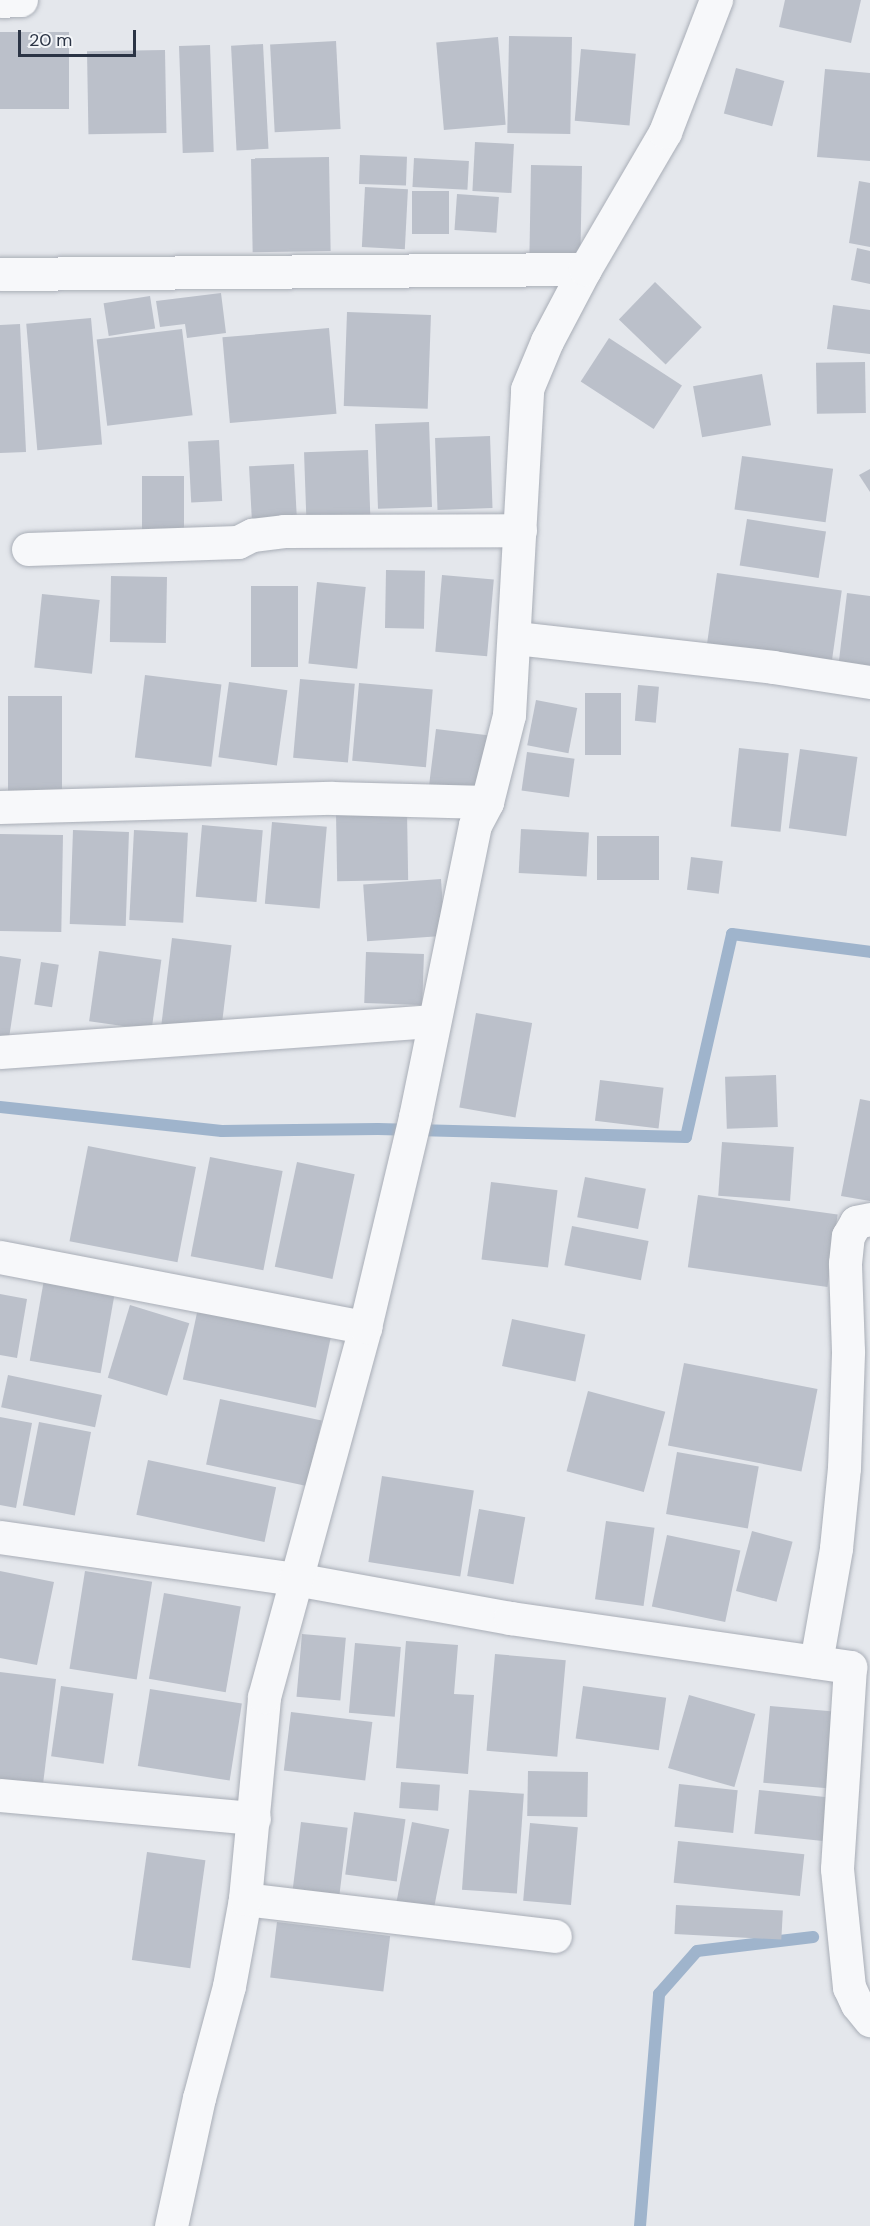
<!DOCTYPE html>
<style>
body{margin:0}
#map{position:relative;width:870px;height:2226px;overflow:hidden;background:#e4e7ec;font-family:"DM Sans",sans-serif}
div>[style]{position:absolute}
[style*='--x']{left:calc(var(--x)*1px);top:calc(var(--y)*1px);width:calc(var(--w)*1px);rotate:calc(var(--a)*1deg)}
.stream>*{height:12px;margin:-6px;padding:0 6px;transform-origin:6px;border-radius:6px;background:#9fb4cc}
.building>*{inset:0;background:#bbc0ca;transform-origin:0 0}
.roads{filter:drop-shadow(0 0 2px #a9aeb7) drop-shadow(0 0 2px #a9aeb7)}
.minor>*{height:33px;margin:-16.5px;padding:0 16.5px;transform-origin:16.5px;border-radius:16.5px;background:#f7f8fa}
span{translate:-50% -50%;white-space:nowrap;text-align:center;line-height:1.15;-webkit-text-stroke:5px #f4f6f9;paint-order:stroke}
.scale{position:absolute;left:18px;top:30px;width:118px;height:27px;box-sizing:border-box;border:3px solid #2b3445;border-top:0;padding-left:8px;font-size:18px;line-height:21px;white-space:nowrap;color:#2b3445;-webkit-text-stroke:4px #f4f6f9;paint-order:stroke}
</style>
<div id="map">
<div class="stream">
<div style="--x:0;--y:1107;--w:223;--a:6.2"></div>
<div style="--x:222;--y:1131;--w:156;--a:-0.7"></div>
<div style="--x:378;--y:1129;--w:308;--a:1.5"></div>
<div style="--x:686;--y:1137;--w:208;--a:-77.2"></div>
<div style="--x:732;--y:934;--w:139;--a:7.4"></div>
<div style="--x:640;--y:2226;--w:233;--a:-85.3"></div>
<div style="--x:659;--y:1994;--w:57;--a:-48.5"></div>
<div style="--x:697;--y:1951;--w:117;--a:-6.9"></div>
</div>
<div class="building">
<div style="clip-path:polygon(785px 0,861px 0,851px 43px,779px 27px)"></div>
<div style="left:69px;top:32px;width:77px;height:69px;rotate:90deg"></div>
<div style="left:509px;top:36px;width:63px;height:97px;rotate:1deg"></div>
<div style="left:498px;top:37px;width:88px;height:62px;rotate:85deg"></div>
<div style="left:336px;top:41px;width:88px;height:66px;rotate:87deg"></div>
<div style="left:263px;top:44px;width:105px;height:32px;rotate:87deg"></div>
<div style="left:210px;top:45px;width:107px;height:31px;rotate:88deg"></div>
<div style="left:581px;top:49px;width:55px;height:72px;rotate:5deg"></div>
<div style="left:165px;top:50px;width:83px;height:78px;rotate:89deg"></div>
<div style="left:736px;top:68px;width:50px;height:47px;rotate:15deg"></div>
<div style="clip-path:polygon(825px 69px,870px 73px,870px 161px,817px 157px)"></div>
<div style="left:475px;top:142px;width:39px;height:49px;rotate:3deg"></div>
<div style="left:360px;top:155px;width:47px;height:29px;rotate:2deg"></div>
<div style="left:329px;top:157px;width:94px;height:78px;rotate:89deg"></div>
<div style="left:414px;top:158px;width:55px;height:29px;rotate:3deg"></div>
<div style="left:531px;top:165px;width:51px;height:94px;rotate:1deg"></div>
<div style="clip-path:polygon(859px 181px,870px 183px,870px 247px,849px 243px)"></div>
<div style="left:365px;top:187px;width:43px;height:60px;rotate:3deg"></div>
<div style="left:449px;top:191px;width:43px;height:37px;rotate:90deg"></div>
<div style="left:457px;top:194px;width:42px;height:36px;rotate:4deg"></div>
<div style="clip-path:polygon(857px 248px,870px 251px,870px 284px,851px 280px)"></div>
<div style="left:655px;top:282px;width:65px;height:52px;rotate:44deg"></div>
<div style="clip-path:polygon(221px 293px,226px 333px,187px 338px,185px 324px,160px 327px,156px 301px)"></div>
<div style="left:150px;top:296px;width:33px;height:47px;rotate:81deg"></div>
<div style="clip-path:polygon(833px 305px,870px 310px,870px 354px,827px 349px)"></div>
<div style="left:347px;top:312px;width:84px;height:94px;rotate:2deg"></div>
<div style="left:91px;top:318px;width:127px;height:65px;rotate:85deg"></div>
<div style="clip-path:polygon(20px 324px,26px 452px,0 453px,0 325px)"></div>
<div style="left:329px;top:328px;width:86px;height:107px;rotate:85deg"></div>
<div style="left:182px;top:329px;width:87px;height:86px;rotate:83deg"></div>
<div style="left:609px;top:338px;width:87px;height:52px;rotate:33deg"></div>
<div style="left:865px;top:362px;width:51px;height:49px;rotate:89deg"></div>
<div style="left:762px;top:374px;width:52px;height:70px;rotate:80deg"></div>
<div style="left:429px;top:422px;width:85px;height:54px;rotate:88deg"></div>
<div style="left:490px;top:436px;width:72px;height:55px;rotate:88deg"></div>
<div style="left:219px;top:440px;width:61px;height:31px;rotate:87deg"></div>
<div style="left:368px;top:450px;width:71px;height:64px;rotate:88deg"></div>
<div style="left:742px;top:456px;width:92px;height:54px;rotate:8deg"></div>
<div style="left:294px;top:464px;width:61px;height:45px;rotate:87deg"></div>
<div style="clip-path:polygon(870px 469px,870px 492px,859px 475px)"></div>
<div style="left:184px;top:476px;width:61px;height:42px;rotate:90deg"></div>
<div style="left:747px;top:519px;width:80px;height:47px;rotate:9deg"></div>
<div style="left:386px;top:570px;width:39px;height:58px;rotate:1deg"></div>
<div style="left:717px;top:573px;width:126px;height:75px;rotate:8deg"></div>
<div style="left:442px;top:575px;width:52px;height:77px;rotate:5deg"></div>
<div style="left:111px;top:576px;width:56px;height:66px;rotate:1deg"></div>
<div style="left:317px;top:582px;width:49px;height:82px;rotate:6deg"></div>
<div style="left:251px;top:586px;width:47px;height:81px"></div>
<div style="clip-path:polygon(847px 593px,870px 596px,870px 673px,838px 669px)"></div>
<div style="left:42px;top:594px;width:58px;height:74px;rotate:6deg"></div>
<div style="left:145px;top:675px;width:77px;height:83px;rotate:7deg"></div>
<div style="left:300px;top:679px;width:55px;height:79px;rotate:5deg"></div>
<div style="left:229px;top:682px;width:59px;height:76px;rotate:8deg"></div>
<div style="left:359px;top:683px;width:74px;height:78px;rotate:5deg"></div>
<div style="left:638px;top:685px;width:21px;height:36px;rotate:5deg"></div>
<div style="left:585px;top:693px;width:36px;height:62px"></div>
<div style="left:8px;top:696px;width:54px;height:99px"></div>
<div style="left:536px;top:700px;width:42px;height:46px;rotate:11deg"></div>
<div style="left:436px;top:729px;width:52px;height:56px;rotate:7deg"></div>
<div style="left:739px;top:748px;width:50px;height:79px;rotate:6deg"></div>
<div style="left:800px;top:749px;width:58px;height:80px;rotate:8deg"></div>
<div style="left:527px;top:752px;width:48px;height:39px;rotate:8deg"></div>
<div style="left:407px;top:812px;width:68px;height:71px;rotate:89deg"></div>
<div style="left:272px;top:822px;width:55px;height:82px;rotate:5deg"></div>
<div style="left:202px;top:825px;width:61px;height:72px;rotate:5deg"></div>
<div style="left:521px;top:829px;width:68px;height:44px;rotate:3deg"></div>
<div style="left:73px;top:830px;width:56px;height:94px;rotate:2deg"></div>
<div style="left:134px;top:830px;width:54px;height:90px;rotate:3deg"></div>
<div style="left:0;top:834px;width:63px;height:97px;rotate:1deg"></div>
<div style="left:597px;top:836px;width:62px;height:44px"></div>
<div style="left:691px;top:857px;width:32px;height:33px;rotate:7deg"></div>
<div style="left:441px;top:879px;width:57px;height:78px;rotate:86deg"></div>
<div style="left:172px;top:938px;width:60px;height:89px;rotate:7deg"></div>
<div style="left:99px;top:951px;width:63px;height:71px;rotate:8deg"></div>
<div style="left:366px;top:952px;width:58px;height:51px;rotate:2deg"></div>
<div style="clip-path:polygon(0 956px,21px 959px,9px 1038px,0 1037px)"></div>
<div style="left:41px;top:962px;width:18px;height:43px;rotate:9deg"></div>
<div style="left:476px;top:1013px;width:57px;height:96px;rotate:10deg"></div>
<div style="left:776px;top:1075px;width:52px;height:51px;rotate:88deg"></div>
<div style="left:600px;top:1080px;width:64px;height:41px;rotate:7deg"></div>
<div style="clip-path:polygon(860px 1099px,870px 1101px,870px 1201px,841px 1196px)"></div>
<div style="left:722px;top:1142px;width:72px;height:54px;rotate:4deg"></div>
<div style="left:88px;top:1146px;width:110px;height:97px;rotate:11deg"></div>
<div style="left:210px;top:1157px;width:74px;height:101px;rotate:11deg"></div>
<div style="left:297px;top:1162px;width:59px;height:107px;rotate:12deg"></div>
<div style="left:585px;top:1177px;width:62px;height:41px;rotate:11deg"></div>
<div style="left:491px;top:1182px;width:67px;height:78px;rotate:7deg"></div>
<div style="left:698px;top:1195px;width:141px;height:73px;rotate:8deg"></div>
<div style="left:572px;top:1226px;width:78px;height:40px;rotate:11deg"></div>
<div style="left:45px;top:1274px;width:72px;height:88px;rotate:10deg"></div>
<div style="clip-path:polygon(0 1294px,27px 1299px,17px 1358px,0 1355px)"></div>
<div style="left:130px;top:1305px;width:62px;height:76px;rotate:17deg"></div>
<div style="left:198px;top:1308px;width:136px;height:73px;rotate:12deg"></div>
<div style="left:512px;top:1319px;width:75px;height:48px;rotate:12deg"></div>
<div style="left:684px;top:1363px;width:136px;height:84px;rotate:11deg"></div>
<div style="left:8px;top:1375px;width:96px;height:33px;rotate:12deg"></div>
<div style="left:588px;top:1391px;width:80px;height:83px;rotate:15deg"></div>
<div style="left:220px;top:1399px;width:104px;height:67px;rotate:12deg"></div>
<div style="clip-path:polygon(0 1417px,32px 1423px,16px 1508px,0 1505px)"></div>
<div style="left:39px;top:1422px;width:53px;height:85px;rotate:11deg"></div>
<div style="left:677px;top:1452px;width:83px;height:63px;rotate:10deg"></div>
<div style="left:148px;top:1460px;width:131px;height:56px;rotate:12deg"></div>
<div style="left:382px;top:1476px;width:93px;height:87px;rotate:9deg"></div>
<div style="left:479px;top:1509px;width:47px;height:68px;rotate:10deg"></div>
<div style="left:606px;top:1521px;width:49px;height:79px;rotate:8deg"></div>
<div style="left:752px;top:1531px;width:42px;height:62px;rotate:15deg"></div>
<div style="left:667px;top:1535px;width:75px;height:73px;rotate:12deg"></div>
<div style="clip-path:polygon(0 1571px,54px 1582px,37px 1665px,0 1658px)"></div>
<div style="left:85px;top:1571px;width:68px;height:99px;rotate:9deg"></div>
<div style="left:164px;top:1593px;width:78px;height:87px;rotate:10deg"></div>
<div style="left:302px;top:1634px;width:44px;height:63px;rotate:5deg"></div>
<div style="clip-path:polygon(406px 1641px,458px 1645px,454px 1694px,474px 1695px,468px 1774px,396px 1768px)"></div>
<div style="left:355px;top:1643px;width:46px;height:70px;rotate:5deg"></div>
<div style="left:495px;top:1654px;width:71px;height:97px;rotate:5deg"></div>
<div style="clip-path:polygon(0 1672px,56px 1679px,43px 1784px,0 1780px)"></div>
<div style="left:61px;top:1686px;width:53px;height:71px;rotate:8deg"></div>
<div style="left:583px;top:1686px;width:84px;height:53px;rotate:8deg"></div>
<div style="left:150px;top:1689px;width:93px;height:78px;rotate:9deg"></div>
<div style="left:689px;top:1695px;width:69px;height:76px;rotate:16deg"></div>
<div style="left:770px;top:1706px;width:70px;height:77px;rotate:5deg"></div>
<div style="left:291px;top:1712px;width:82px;height:59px;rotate:7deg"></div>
<div style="left:528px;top:1771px;width:60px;height:45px;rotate:1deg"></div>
<div style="left:401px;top:1782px;width:39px;height:26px;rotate:4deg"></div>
<div style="left:679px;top:1784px;width:59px;height:43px;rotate:6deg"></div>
<div style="left:469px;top:1790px;width:55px;height:100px;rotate:4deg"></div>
<div style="left:759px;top:1790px;width:78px;height:44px;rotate:6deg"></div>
<div style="left:354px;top:1812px;width:52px;height:63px;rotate:8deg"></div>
<div style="left:301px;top:1822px;width:47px;height:74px;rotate:7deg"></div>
<div style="left:412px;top:1822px;width:38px;height:83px;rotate:11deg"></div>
<div style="left:530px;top:1823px;width:48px;height:78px;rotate:5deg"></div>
<div style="left:678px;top:1841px;width:127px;height:42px;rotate:6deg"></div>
<div style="left:147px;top:1852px;width:59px;height:109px;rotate:8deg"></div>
<div style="left:676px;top:1905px;width:107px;height:29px;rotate:3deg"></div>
<div style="left:277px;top:1922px;width:114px;height:56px;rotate:7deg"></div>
</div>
<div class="roads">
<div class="minor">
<div style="--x:0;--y:1;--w:21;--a:-3"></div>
<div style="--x:0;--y:274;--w:585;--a:-0.49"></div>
<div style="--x:28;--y:549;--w:210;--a:-1.9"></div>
<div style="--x:238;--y:542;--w:16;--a:-27"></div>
<div style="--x:252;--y:535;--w:32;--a:-7"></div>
<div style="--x:284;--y:531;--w:236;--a:-0.2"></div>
<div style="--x:516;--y:638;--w:259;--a:6.4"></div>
<div style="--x:773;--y:667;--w:98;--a:8.8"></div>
<div style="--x:0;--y:807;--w:332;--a:-1.6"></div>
<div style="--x:332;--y:798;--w:155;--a:1.5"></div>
<div style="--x:0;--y:1052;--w:433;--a:-4.1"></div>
<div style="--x:0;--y:1257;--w:372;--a:10.9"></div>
<div style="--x:0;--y:1537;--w:298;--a:8.1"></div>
<div style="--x:295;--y:1579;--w:219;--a:10.3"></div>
<div style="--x:510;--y:1618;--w:344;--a:8.2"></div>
<div style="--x:850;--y:1667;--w:202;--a:93.7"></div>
<div style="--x:837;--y:1869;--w:119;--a:84.2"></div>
<div style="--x:849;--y:1987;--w:19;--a:65"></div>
<div style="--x:857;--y:2004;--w:21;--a:51"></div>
<div style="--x:816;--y:1662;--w:116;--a:-80"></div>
<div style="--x:836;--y:1548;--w:80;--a:-84.3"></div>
<div style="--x:844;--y:1468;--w:117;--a:-88"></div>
<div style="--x:848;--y:1351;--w:88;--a:-92"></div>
<div style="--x:845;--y:1263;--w:27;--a:-84"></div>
<div style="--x:848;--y:1236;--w:16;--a:-60"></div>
<div style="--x:856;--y:1222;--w:14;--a:-12"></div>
<div style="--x:0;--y:1795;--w:255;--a:5.2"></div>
<div style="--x:245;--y:1899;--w:312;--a:6.8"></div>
<div style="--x:171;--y:2226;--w:131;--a:-77.7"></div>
<div style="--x:199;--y:2098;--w:116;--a:-75"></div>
<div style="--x:229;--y:1986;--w:88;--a:-79.6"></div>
<div style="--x:245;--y:1899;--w:203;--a:-84.6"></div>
<div style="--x:264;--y:1697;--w:384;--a:-74.7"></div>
<div style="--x:365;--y:1327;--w:216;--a:-76.6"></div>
<div style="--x:415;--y:1117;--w:298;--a:-78.4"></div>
<div style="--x:475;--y:825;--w:26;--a:-62"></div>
<div style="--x:487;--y:802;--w:90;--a:-75.8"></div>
<div style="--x:509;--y:715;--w:326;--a:-86.8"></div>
<div style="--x:527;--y:389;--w:52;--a:-67.4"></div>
<div style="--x:547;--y:341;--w:81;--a:-62.2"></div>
<div style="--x:585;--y:269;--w:159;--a:-59.7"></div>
<div style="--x:665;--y:132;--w:142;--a:-68.9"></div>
</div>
</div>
<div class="scale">20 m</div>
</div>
